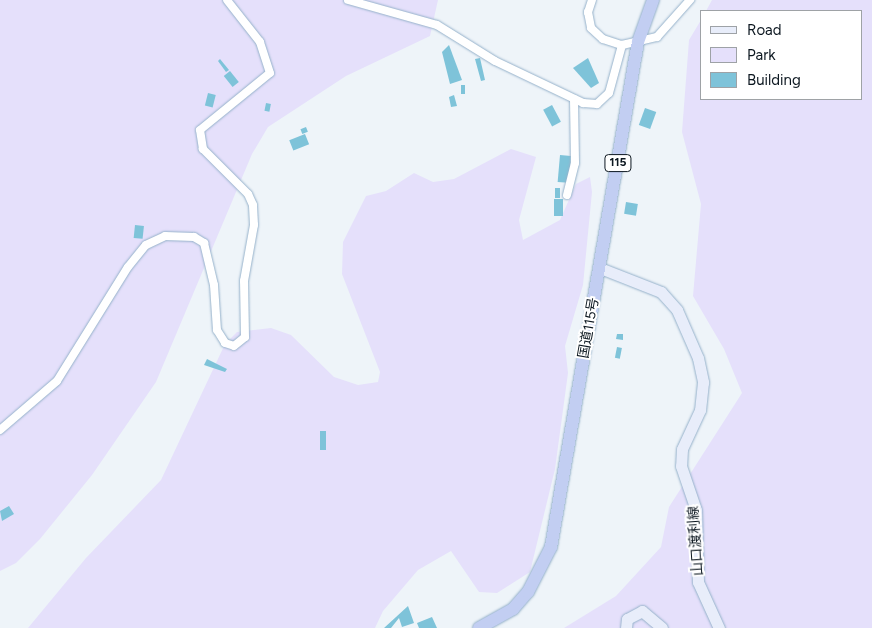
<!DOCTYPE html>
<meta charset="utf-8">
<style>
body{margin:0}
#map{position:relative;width:872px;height:628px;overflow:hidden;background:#eef4f9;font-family:Figtree,"Noto Sans JP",sans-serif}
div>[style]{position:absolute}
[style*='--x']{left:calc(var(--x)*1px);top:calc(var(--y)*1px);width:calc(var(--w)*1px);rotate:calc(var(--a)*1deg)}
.green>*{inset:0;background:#e5e0fb}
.building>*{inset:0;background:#7ec3d9;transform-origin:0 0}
.roads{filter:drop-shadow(0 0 1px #95b1ca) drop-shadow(0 0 1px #95b1ca)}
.minor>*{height:8px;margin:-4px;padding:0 4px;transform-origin:4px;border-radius:4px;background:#fff}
.secondary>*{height:11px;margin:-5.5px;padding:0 5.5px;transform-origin:5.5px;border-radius:5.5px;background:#e8edfa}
.trunk>*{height:12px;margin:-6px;padding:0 6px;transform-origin:6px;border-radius:6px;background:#c2cef2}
span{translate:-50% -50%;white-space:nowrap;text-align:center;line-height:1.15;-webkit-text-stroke:4px #fff;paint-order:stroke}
.shield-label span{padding:1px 4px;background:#fff;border:1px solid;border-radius:4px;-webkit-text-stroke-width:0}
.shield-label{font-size:12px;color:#0c1720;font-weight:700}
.street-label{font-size:14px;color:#0c1720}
.legend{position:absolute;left:700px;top:10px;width:162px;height:90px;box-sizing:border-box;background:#fff;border:1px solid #9ea2a6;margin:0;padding:6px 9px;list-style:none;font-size:15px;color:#0c1720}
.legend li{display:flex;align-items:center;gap:10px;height:25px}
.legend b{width:25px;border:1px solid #9ea2a6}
</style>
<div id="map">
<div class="green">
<div style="clip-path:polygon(0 0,438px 0,430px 36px,346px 76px,268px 127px,252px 154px,156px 382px,92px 475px,40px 539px,16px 563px,0 571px)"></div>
<div style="clip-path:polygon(712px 0,872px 0,872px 628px,564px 628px,616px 596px,661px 547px,669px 507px,742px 393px,724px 349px,693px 296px,701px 204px,682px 132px,689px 40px,701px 20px,701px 99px,861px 99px,861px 11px,706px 11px)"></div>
<div style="clip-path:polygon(511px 149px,536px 157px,519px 220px,523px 240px,560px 220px,576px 184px,590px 177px,592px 192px,583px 285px,565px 346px,568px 373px,555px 469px,530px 572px,497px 593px,479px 592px,451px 551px,418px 570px,383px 611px,375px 628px,28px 628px,86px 558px,161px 480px,225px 344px,237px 332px,271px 328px,291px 335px,334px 377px,358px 385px,378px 382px,380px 372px,342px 274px,343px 242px,366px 196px,386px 191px,414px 173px,433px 182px,454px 179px)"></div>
</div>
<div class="building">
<div style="clip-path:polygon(449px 45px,462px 80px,450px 84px,442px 52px)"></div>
<div style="clip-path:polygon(480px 58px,485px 80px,481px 81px,475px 59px)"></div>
<div style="clip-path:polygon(588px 58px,599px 83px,591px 88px,573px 68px)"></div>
<div style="clip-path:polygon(220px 59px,229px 70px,226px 72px,218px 61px)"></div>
<div style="left:230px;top:71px;width:14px;height:8px;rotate:51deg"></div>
<div style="left:461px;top:85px;width:4px;height:9px"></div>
<div style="left:208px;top:93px;width:8px;height:13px;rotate:14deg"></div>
<div style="clip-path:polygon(454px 95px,457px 106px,451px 107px,449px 97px)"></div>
<div style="left:266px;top:103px;width:5px;height:8px;rotate:11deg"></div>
<div style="left:552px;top:105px;width:19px;height:10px;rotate:62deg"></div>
<div style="left:645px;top:108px;width:12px;height:18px;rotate:20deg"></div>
<div style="left:306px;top:127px;width:5px;height:6px;rotate:68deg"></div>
<div style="left:305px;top:134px;width:11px;height:17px;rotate:68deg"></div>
<div style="left:560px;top:155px;width:11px;height:27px;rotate:5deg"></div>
<div style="left:555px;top:188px;width:5px;height:10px"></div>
<div style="left:554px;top:199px;width:9px;height:17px"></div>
<div style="left:626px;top:202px;width:12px;height:12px;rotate:9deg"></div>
<div style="left:135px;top:225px;width:9px;height:13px;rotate:6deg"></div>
<div style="clip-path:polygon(617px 334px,623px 334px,623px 340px,616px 339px)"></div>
<div style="left:617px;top:347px;width:5px;height:11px;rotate:11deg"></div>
<div style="clip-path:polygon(207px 359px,227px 369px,225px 372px,204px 365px)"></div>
<div style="left:320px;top:431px;width:6px;height:19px"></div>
<div style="clip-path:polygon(9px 506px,14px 514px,2px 521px,0 511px)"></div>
<div style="clip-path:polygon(408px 606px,414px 623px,402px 627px,399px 618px,391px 628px,384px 628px)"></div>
<div style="clip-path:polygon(432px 617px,437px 628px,419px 628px,417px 623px)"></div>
</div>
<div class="roads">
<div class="minor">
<div style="--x:348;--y:0;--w:92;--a:15.7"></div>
<div style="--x:437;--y:25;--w:68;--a:31.8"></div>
<div style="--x:495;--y:61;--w:98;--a:25.5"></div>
<div style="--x:583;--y:103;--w:14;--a:4"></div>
<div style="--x:597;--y:104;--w:16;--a:-43"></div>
<div style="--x:609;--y:93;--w:50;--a:-74.8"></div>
<div style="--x:592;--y:0;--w:13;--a:108"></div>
<div style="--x:588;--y:12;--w:16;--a:79"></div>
<div style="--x:591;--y:28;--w:16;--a:43"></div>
<div style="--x:603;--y:39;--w:20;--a:18"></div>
<div style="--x:622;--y:45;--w:36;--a:-13"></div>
<div style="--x:657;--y:37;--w:50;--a:-48.3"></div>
<div style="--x:567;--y:195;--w:33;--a:-76"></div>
<div style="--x:575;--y:163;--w:64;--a:-90.9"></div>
<div style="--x:0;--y:430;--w:75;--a:-40.7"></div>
<div style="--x:57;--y:381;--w:134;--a:-58.1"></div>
<div style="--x:128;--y:267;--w:28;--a:-51"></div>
<div style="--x:146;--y:245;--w:21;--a:-25"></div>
<div style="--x:165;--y:236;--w:29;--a:2"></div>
<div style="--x:194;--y:237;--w:12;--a:31"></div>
<div style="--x:204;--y:243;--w:43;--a:76.6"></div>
<div style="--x:214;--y:285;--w:45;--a:86.2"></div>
<div style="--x:217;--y:330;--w:15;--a:58"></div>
<div style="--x:225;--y:343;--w:9;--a:18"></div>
<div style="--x:234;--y:346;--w:14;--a:-39"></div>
<div style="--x:245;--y:337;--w:56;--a:-91"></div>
<div style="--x:244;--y:281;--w:57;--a:-79.9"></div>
<div style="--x:254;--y:225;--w:20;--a:-93"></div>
<div style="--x:253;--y:205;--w:12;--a:-114"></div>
<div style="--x:248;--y:194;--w:64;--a:-135"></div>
<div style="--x:203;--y:149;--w:19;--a:-99"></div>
<div style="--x:200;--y:130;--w:90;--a:-39.2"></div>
<div style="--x:270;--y:73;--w:33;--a:-108"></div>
<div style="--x:260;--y:42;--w:53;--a:-128.2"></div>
</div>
<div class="secondary">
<div style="--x:600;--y:268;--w:66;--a:21.5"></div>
<div style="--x:661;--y:292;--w:24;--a:48"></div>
<div style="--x:677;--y:310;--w:52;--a:66.4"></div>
<div style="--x:698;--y:358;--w:25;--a:78"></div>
<div style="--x:703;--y:382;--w:28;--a:96"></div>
<div style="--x:700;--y:410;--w:43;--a:114.8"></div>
<div style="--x:682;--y:449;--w:17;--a:93"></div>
<div style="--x:681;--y:466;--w:46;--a:71.2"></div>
<div style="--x:696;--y:510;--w:72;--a:88.4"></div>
<div style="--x:698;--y:582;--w:51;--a:65.5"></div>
<div style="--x:626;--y:628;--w:9;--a:-84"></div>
<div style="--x:627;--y:619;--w:17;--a:-28"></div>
<div style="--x:642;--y:611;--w:26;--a:40"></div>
</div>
<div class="trunk">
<div style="--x:479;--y:628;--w:39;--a:-29"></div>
<div style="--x:513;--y:609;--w:23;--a:-49"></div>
<div style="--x:528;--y:592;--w:51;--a:-62.9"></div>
<div style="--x:551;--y:547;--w:512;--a:-80.23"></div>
<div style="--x:638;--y:42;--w:45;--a:-70.3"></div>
</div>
</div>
<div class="shield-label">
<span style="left:618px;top:163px">115</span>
</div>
<div class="street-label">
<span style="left:589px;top:328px;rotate:-80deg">国道115号</span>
<span style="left:696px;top:541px;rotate:-94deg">山口渡利線</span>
</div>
<ul class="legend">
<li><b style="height:6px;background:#e8edfa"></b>Road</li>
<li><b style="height:14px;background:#e5e0fb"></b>Park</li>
<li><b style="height:14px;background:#7ec3d9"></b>Building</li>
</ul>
</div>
